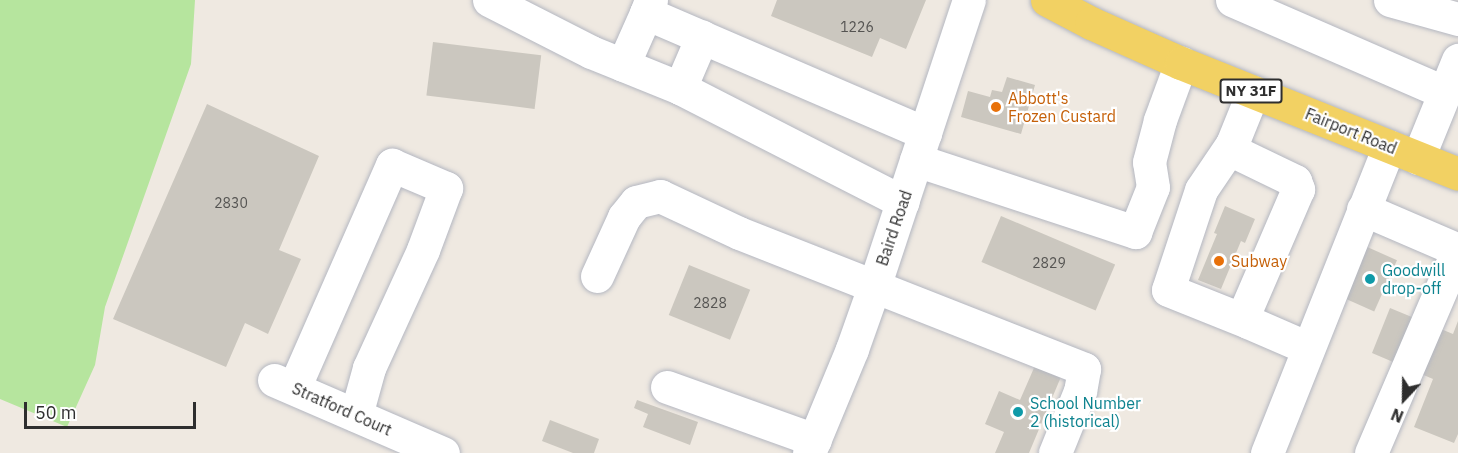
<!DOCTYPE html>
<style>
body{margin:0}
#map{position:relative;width:1458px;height:453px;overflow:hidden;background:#efe9e1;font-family:"IBM Plex Sans",sans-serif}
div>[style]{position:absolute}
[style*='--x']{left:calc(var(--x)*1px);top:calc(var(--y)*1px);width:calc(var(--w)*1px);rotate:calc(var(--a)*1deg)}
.green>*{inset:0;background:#b6e59e}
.building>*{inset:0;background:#cbc7bf;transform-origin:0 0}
.roads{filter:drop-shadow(0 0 2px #b4b7c1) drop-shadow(0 0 2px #b4b7c1)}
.minor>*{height:33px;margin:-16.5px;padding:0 16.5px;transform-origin:16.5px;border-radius:16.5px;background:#fff}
.major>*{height:33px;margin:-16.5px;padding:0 16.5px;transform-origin:16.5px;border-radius:16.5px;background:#f2d163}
.dots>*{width:16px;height:16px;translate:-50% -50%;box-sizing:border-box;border:3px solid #fff;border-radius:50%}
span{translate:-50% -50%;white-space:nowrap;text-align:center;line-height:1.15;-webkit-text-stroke:4.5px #fff;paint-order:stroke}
.number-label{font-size:14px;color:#555452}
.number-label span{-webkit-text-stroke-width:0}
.shield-label span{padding:2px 4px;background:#fff;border:2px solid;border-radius:4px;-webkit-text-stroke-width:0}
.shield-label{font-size:15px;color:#2e2e2e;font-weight:700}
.food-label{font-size:16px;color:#c56008}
.left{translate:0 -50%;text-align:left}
.street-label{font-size:16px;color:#2e2e2e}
.culture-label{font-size:16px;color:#0d838f}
.north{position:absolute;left:1374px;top:369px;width:60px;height:60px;-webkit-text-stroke:4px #fff;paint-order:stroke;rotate:202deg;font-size:16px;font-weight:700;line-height:24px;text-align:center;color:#2e2e2e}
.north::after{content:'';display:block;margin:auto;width:21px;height:27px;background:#2e2e2e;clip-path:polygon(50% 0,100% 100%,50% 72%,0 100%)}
.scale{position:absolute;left:24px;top:402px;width:172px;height:27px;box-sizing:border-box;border:3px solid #2e2e2e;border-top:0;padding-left:8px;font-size:18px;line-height:21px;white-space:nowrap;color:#2e2e2e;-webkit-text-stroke:4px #fff;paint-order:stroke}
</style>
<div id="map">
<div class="green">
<div style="clip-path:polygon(0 0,195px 0,191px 64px,105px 307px,95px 365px,67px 427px,0 399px)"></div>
</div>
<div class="building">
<div style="clip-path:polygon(777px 0,926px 0,906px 49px,880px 38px,872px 57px,771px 16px)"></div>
<div style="left:433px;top:42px;width:109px;height:54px;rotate:7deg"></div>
<div style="clip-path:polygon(1007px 77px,1035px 85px,1021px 134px,961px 117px,968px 91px,990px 97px,992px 90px,1002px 92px)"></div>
<div style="clip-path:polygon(207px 104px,319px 156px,279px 250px,301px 259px,268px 334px,245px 323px,226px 367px,113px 319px)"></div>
<div style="clip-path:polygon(1225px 206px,1255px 219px,1245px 243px,1241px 241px,1221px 289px,1198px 280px,1217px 234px,1214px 233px)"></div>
<div style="left:1001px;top:216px;width:124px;height:50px;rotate:23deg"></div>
<div style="left:1365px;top:246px;width:35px;height:56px;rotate:24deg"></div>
<div style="left:689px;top:265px;width:66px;height:54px;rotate:22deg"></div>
<div style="clip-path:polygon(1390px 308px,1453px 334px,1458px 321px,1458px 434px,1454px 443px,1414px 427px,1433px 379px,1372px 353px)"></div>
<div style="clip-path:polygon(1037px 361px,1063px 372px,1029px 453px,995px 453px,1004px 432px,985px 424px,999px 391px,1020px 400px)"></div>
<div style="clip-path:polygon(637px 400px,698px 422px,690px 445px,643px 427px,648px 414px,634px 408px)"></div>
<div style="clip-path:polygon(550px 420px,599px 439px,594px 453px,573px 453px,542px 441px)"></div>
</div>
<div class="roads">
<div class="minor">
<div style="--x:489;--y:0;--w:114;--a:27"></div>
<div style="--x:591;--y:52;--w:96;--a:22"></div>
<div style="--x:680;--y:88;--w:250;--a:27.1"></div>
<div style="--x:651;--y:0;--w:14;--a:111"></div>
<div style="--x:646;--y:13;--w:304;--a:23.3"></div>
<div style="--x:1232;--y:0;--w:231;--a:23.5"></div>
<div style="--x:1390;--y:0;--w:71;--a:15.6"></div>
<div style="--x:623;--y:65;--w:57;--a:-66.1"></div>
<div style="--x:680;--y:88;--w:56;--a:-66.7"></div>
<div style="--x:1253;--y:92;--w:56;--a:112"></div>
<div style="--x:1232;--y:144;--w:9;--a:69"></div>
<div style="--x:1235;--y:152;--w:67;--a:25.8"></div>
<div style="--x:1295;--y:181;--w:9;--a:69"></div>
<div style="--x:1298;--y:189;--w:134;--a:113.3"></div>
<div style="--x:1245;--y:312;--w:10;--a:73"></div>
<div style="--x:1248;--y:322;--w:65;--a:23.4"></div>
<div style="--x:1232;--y:144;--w:55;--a:124"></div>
<div style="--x:1201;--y:190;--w:105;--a:108.3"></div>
<div style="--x:1168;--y:290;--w:86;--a:21.8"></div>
<div style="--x:1418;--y:158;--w:106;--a:-67.8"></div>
<div style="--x:916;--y:160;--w:231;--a:18.2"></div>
<div style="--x:1135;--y:232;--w:48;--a:-68.2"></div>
<div style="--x:1153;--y:187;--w:25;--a:-99"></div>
<div style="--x:1149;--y:162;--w:43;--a:-75.3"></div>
<div style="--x:1160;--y:120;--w:61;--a:-69.8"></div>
<div style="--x:1363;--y:209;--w:103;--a:23.3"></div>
<div style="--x:597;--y:276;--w:65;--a:-65.4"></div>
<div style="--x:624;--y:217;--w:19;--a:-51"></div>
<div style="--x:636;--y:202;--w:25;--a:-14"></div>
<div style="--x:660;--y:196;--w:87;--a:25.1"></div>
<div style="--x:739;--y:233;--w:371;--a:21.5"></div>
<div style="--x:1084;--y:369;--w:22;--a:100"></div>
<div style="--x:1080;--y:391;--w:67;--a:112"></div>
<div style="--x:274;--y:380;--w:184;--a:23.4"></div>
<div style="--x:667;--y:387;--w:157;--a:19.7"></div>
<div style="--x:294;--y:388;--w:244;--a:-66.3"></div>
<div style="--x:392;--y:165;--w:59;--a:23.1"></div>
<div style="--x:446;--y:188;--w:66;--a:110.4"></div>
<div style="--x:423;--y:250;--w:130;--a:114.6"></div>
<div style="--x:369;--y:368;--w:49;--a:105.5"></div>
<div style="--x:809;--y:453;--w:113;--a:-67.5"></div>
<div style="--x:852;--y:349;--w:66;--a:-70.5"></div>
<div style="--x:874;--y:287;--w:302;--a:-71.7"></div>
<div style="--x:1267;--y:453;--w:330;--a:-68.3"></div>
<div style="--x:1371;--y:453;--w:221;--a:-66.8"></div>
</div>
<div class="major">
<div style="--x:1047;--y:0;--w:50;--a:27.6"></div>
<div style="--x:1091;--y:23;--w:98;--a:24"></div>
<div style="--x:1181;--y:63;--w:298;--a:21.8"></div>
</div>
</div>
<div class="dots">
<div style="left:996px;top:107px;background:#e8710a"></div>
<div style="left:1219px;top:261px;background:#e8710a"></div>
<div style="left:1370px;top:279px;background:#0f9aa8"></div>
<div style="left:1018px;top:412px;background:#0f9aa8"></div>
</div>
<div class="number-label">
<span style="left:857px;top:27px">1226</span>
<span style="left:231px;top:203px">2830</span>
<span style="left:1049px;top:263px">2829</span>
<span style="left:710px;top:303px">2828</span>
</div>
<div class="shield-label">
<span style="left:1251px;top:91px">NY 31F</span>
</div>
<div class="food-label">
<span class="left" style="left:1008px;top:107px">Abbott's<br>Frozen Custard</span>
<span class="left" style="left:1231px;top:261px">Subway</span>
</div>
<div class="street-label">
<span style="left:1351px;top:131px;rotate:22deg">Fairport Road</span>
<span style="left:894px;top:228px;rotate:-71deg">Baird Road</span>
<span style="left:342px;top:409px;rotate:24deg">Stratford Court</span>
</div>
<div class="culture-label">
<span class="left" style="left:1382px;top:279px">Goodwill<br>drop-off</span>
<span class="left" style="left:1030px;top:412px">School Number<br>2 (historical)</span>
</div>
<div class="north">N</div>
<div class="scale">50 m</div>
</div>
